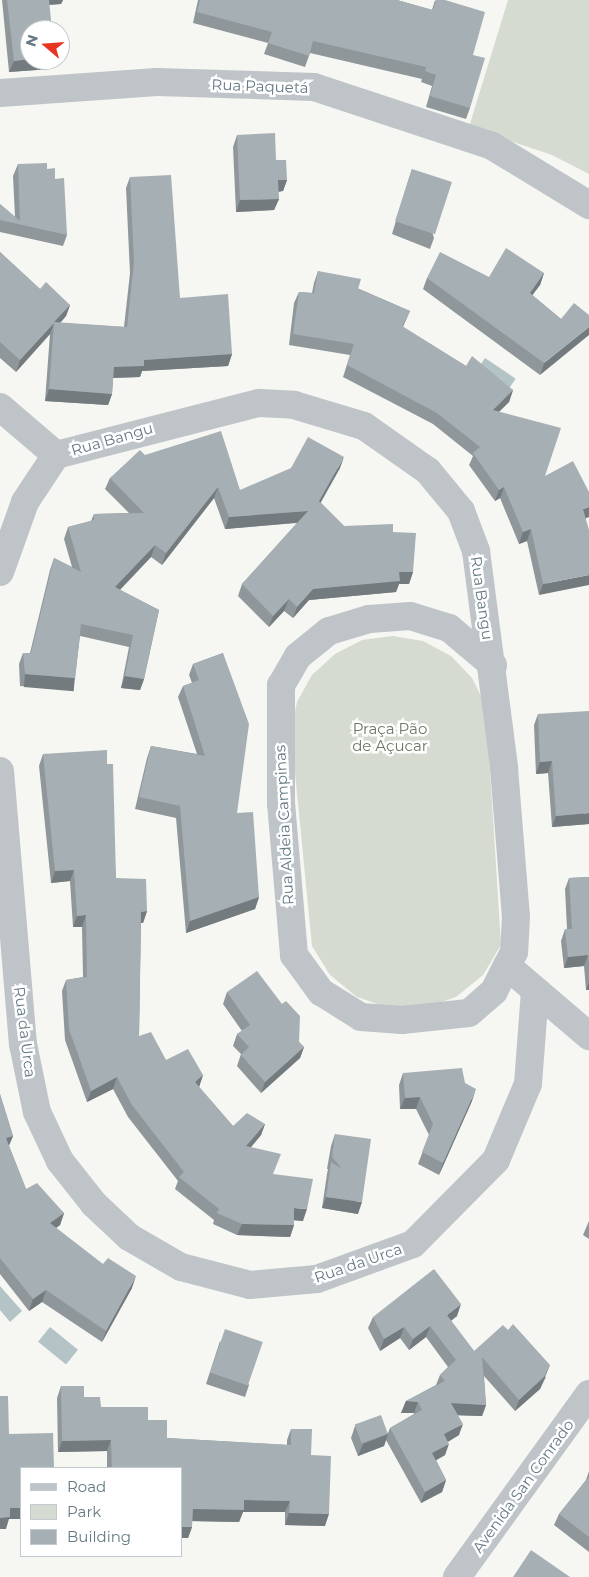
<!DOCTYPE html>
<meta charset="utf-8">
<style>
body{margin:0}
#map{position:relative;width:589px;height:1577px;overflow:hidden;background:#f6f6f2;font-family:Montserrat,sans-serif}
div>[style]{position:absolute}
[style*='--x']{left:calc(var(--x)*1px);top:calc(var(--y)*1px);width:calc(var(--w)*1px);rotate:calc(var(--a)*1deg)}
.green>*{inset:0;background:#d6dbd1}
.water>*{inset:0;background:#b4c4c6;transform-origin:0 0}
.minor>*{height:28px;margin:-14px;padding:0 14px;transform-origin:14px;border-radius:14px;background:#bec4c7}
.wall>*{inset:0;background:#8f979b}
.shaded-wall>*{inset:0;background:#747b7e;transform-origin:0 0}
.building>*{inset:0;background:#a6b0b4;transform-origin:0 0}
span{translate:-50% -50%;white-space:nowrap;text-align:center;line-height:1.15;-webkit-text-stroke:5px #fff;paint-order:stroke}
.street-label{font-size:15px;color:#647a84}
.park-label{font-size:15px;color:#6b7b63}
.legend{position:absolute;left:20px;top:1467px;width:162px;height:90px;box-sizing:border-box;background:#fff;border:1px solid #c1cace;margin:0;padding:6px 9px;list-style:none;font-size:15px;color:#647a84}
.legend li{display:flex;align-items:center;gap:10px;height:25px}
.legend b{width:25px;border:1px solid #c1cace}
.north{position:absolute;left:20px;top:20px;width:50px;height:50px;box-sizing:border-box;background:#fff;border:1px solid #c1cace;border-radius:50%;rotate:288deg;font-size:14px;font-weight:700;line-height:20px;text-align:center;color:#647a84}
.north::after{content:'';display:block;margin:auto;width:18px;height:22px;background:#e73522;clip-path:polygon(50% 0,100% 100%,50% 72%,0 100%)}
</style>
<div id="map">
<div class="green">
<div style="clip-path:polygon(508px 0,589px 0,589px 174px,552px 155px,469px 127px)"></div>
<div style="clip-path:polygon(393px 636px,423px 641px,451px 656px,472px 678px,486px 706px,501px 945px,483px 975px,456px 997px,424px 1008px,389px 1008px,357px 997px,330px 975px,312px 946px,291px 732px,297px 702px,312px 675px,335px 654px,362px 640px)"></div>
</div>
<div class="water">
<div style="left:485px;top:358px;width:37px;height:11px;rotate:34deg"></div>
<div style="clip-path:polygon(0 1286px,22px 1311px,10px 1322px,0 1310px)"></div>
<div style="left:50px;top:1327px;width:36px;height:19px;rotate:39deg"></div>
</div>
<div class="minor">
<div style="--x:0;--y:93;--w:157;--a:-4"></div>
<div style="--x:157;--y:82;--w:157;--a:1.8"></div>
<div style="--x:314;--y:87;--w:188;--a:18.3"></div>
<div style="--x:492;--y:146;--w:114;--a:31.3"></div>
<div style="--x:0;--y:407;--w:74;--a:40.6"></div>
<div style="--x:56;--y:455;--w:210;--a:-14.4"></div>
<div style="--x:259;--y:403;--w:35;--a:3"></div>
<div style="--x:294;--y:405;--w:73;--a:16.7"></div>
<div style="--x:364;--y:426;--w:78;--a:35.1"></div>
<div style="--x:428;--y:471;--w:52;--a:50.5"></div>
<div style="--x:461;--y:511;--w:43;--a:69.4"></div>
<div style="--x:476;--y:551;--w:219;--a:82.6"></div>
<div style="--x:504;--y:768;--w:148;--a:85.4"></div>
<div style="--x:516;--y:916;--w:36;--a:93"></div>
<div style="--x:514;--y:952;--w:16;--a:117"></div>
<div style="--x:507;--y:966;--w:108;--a:40.5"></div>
<div style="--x:0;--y:572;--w:74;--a:-70.3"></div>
<div style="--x:25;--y:502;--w:56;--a:-56.6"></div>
<div style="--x:493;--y:665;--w:57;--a:-139.9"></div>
<div style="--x:449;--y:628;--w:41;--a:-162.9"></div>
<div style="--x:410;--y:616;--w:41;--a:175.8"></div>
<div style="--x:369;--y:619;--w:42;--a:163.3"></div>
<div style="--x:329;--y:631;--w:40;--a:141"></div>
<div style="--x:298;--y:656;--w:34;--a:120"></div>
<div style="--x:281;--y:685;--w:118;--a:90"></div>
<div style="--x:281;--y:803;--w:153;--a:85.1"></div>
<div style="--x:294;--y:955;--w:46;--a:53.9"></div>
<div style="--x:321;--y:992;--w:47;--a:32"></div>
<div style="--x:361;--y:1017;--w:41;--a:4.2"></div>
<div style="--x:402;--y:1020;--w:67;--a:-6"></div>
<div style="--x:469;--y:1013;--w:33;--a:-41"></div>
<div style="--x:494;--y:991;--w:28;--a:-63"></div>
<div style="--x:0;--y:771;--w:274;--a:85.2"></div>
<div style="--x:23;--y:1044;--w:69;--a:78.4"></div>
<div style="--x:37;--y:1112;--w:54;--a:64.9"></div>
<div style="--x:60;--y:1161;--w:55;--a:51.7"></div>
<div style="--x:94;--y:1204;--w:48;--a:43.3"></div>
<div style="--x:129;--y:1237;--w:60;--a:30"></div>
<div style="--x:181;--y:1267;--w:71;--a:14.6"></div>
<div style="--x:250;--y:1285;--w:67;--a:-5.1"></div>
<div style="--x:317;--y:1279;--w:102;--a:-20"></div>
<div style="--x:413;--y:1244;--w:118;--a:-45.3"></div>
<div style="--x:496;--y:1160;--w:82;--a:-67.2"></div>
<div style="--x:528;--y:1084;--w:94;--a:-85.7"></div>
<div style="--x:457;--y:1577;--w:226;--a:-54.2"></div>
</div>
<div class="wall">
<div style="clip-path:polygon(2px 0,63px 0,61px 4px,49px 5px,50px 69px,9px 72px)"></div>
<div style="clip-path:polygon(198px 0,397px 0,432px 10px,435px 0,473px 55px,470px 108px,466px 119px,426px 107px,432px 86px,421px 82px,422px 79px,310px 53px,305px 67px,264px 54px,268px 43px,193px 23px)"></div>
<div style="clip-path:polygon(237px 135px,276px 160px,287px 180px,283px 191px,278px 192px,279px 199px,274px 210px,236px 212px,233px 147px)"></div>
<div style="clip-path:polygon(18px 164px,47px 169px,55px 179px,67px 235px,63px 246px,0 232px,0 204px,15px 217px,13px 176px)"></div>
<div style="clip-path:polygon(412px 169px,434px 238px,430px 249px,392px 234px,408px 181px)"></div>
<div style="clip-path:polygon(130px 177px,180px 298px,232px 354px,228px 366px,142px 371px,140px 377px,113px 378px,112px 394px,108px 405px,45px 401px,50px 334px,16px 372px,0 358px,0 252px,40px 289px,70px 305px,66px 316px,60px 323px,124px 327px,130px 273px,126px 188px)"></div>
<div style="clip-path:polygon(318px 271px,410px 311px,403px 327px,466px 366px,513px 390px,509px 402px,499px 412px,545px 476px,586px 518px,539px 595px,527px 541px,519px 544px,500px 498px,495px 501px,469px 465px,473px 456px,433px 424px,343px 377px,350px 355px,289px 345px,294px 303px,299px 292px,312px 293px,314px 283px)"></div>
<div style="clip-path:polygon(544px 273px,540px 285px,532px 295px,561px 319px,540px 375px,423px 289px,427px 278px,489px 277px)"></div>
<div style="clip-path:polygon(145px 455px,240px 490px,340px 468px,320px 502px,344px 526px,393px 532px,413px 572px,409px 584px,399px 584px,396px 592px,309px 600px,293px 618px,284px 611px,269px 627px,238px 596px,242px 584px,297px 523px,225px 529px,214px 498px,162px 565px,151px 557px,120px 590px,159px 610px,144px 679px,140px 690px,121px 688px,129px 647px,80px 636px,75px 678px,71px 690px,20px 686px,19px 664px,23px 653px,30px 653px,50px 570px,54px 558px,72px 567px,64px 539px,68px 527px,91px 521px,94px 514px,129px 513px,105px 489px,110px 478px)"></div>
<div style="clip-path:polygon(223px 653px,237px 813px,259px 897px,255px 909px,186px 933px,176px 818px,135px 809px,147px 758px,151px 746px,197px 754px,178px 697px,183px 686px,192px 683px,189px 675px,193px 664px)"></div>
<div style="clip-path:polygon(538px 714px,589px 824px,552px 827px,548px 773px,536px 774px,534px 725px)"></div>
<div style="clip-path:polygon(43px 754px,107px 764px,116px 878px,147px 911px,143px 923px,141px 923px,139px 1036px,166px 1060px,203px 1075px,199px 1087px,233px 1126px,265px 1124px,261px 1135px,251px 1147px,273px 1174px,303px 1221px,294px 1220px,294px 1225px,290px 1237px,237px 1235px,213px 1224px,214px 1220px,175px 1189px,178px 1181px,128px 1117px,113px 1089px,87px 1102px,65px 1040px,62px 991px,66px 980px,83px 977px,82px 927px,73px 927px,70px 881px,51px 883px,39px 766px)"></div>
<div style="clip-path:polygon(589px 877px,589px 990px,586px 990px,584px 966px,564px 968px,561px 941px,565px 929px,567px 929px,565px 889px,569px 878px)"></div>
<div style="clip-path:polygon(227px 992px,282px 1004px,299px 1042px,304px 1047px,300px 1058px,261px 1093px,237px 1066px,241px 1054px,233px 1046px,237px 1034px,242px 1031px,223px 1004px)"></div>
<div style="clip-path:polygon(403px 1073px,465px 1083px,472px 1101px,439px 1175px,418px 1164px,429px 1135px,416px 1109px,400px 1109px,399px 1085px)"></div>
<div style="clip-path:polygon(0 1094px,13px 1136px,9px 1146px,26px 1189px,64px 1213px,60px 1225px,56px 1228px,132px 1288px,102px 1342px,42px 1302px,29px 1311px,0 1274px)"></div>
<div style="clip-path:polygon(335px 1134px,358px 1214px,322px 1208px,327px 1174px,328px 1169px,327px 1169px,331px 1146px)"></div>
<div style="clip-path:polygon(589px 1221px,589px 1239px,583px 1235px)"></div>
<div style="clip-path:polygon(457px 1316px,451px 1321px,474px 1351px,546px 1377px,540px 1389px,515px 1411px,484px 1376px,486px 1405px,482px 1416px,458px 1415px,459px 1435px,448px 1442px,445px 1455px,436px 1460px,446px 1480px,442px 1492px,421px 1503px,386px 1440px,384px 1446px,358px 1456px,351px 1438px,355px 1426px,388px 1433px,390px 1428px,414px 1414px,414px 1413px,401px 1413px,406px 1401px,436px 1385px,440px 1375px,448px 1367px,426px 1337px,409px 1350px,400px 1338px,380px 1351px,368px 1328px,373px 1317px)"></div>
<div style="clip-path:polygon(220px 1341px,249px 1385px,245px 1397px,206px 1384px)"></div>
<div style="clip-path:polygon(61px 1386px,84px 1397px,101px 1407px,148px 1420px,167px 1438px,287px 1445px,287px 1440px,291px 1429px,311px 1455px,325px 1526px,285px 1525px,285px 1512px,243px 1512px,239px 1522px,192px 1521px,192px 1527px,188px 1538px,181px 1468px,107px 1468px,107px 1451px,58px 1452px,57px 1398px)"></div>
<div style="clip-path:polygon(589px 1471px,589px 1552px,554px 1525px,559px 1514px,586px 1480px)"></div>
</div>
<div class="shaded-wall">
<div style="clip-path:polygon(46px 0,63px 0,61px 4px,44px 5px)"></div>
<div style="clip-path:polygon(30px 59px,30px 60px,53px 60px,50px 69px,9px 72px,14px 61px)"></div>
<div style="clip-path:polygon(278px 180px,287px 180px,283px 191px,274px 192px)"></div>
<div style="clip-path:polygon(279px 199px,274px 210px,236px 212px,240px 200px)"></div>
<div style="clip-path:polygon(544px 273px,540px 285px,525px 305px,530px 293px)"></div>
<div style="clip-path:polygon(70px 305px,66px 316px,54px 330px,54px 322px)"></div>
<div style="clip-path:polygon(54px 323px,50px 334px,16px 372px,20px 360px)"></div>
<div style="clip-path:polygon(589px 327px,589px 335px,540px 375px,544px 363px)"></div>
<div style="clip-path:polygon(232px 354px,228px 366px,142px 371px,140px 377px,110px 378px,114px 367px,144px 360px)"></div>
<div style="clip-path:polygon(49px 389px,112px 394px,108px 405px,45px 401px)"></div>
<div style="clip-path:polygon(513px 390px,509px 402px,489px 421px,493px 410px)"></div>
<div style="clip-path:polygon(344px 457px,340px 468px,315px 513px,319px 501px)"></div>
<div style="clip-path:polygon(218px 487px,214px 498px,162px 565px,166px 553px)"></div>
<div style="clip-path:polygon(504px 487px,500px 498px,495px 501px,499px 490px)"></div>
<div style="clip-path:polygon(589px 507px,589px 517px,579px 521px,583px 509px)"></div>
<div style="clip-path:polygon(308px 511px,304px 522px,225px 529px,229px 517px)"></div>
<div style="clip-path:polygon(531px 529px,527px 541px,519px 544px,523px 532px)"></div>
<div style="clip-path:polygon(155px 545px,151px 557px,111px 599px,115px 587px)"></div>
<div style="clip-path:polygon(399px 572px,413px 572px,409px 584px,399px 584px,396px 592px,309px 600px,293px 618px,297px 607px,313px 589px)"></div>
<div style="clip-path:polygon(589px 575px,589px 585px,539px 595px,543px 584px)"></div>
<div style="clip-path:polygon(289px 599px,284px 611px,269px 627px,273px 616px)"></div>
<div style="left:25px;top:674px;width:50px;height:13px;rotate:5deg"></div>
<div style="clip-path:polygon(125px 676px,144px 679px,140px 690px,121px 688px)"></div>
<div style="clip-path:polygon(552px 761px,548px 773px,536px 774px,540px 762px)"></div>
<div style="clip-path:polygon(589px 813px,589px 824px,552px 827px,556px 816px)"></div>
<div style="clip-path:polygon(74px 870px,70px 881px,51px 883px,55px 871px)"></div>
<div style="clip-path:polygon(259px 897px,255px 909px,186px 933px,190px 921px)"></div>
<div style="clip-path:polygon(147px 911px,143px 923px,137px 923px,141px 912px)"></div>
<div style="clip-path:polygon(86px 915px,82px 927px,73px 927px,77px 916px)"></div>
<div style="clip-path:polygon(588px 955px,584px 966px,564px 968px,568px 957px)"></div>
<div style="clip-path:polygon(589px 982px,589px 990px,586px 990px)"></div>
<div style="clip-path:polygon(304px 1047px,300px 1058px,261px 1093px,265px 1082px)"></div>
<div style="clip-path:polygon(203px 1075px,199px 1087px,195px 1082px)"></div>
<div style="clip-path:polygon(117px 1077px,113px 1089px,87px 1102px,91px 1091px)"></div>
<div style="clip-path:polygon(476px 1089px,472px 1101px,439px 1175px,443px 1163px)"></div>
<div style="clip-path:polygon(420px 1097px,416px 1109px,400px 1109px,405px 1098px)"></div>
<div style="clip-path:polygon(265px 1124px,261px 1135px,242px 1158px,246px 1146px)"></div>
<div style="clip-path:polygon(13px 1136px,8px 1147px,6px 1138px)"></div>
<div style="clip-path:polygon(326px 1197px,362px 1202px,358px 1214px,322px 1208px)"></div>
<div style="clip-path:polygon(294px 1208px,307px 1209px,303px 1221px,290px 1220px)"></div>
<div style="clip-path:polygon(64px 1213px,60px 1225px,46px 1235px,50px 1223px)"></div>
<div style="clip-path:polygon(242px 1224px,294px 1225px,290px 1237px,237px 1235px)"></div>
<div style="clip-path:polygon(136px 1276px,132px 1288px,102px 1342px,106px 1331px)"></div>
<div style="clip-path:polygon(46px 1290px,42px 1302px,29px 1311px,33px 1299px)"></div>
<div style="clip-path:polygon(461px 1304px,457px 1316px,442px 1327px,447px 1315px)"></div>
<div style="clip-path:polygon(430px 1326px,426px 1337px,409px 1350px,413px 1339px)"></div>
<div style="clip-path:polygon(404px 1327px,400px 1338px,380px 1351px,384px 1339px)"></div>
<div style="clip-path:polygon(550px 1365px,540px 1389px,515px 1411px,519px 1400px)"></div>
<div style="clip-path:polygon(406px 1401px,418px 1402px,414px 1413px,401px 1413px)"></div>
<div style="clip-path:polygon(451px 1403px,486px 1405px,482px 1416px,446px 1415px)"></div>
<div style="clip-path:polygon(463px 1424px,459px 1435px,440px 1446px,444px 1434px)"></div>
<div style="clip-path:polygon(388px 1434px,384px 1446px,358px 1456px,363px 1444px)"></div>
<div style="clip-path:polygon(111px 1440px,107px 1451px,58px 1452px,62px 1441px)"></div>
<div style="clip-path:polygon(449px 1444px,445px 1455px,428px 1465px,432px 1453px)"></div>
<div style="clip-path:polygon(446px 1480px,442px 1492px,421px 1503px,425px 1492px)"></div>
<div style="clip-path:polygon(244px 1500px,290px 1501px,285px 1512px,243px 1512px,239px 1522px,188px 1521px,193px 1509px)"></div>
<div style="clip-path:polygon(10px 1508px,21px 1508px,21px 1519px,9px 1519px,6px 1529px,0 1529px,0 1518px)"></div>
<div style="clip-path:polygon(289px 1513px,329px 1514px,325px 1526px,285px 1525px)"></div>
<div style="clip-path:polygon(181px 1527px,192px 1527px,188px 1538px,181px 1538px)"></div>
</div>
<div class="building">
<div style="clip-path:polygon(7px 0,49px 0,52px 30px,30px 30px,30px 59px,14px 61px)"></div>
<div style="clip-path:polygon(200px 0,397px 0,433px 10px,436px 0,445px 0,485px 12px,473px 55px,485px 58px,470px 108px,430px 96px,436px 75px,425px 71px,426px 67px,313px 41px,309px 56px,268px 43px,272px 32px,197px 12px)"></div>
<div style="clip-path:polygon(275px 133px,276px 160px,286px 160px,287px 180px,278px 180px,279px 199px,240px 200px,237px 135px)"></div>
<div style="clip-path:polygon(47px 163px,47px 169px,55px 168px,55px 179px,64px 178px,67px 235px,0 220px,0 204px,20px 221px,18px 164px)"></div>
<div style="left:412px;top:169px;width:42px;height:55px;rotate:18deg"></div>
<div style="clip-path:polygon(171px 175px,180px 298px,228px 294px,232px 354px,144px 360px,144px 366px,114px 367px,112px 394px,49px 389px,54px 323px,20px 360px,0 342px,0 252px,40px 289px,46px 282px,70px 305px,54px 322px,127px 327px,134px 262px,130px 177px)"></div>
<div style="clip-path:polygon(506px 248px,544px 273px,530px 293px,561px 319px,574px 303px,589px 315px,589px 327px,544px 363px,427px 278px,440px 252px,489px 277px)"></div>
<div style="clip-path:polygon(318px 271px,361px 279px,358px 289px,410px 311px,402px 326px,466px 366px,472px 356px,513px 390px,493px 410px,561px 428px,545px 476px,573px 461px,589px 492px,589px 507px,583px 509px,589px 530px,589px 575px,543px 584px,531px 529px,523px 532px,504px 487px,499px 490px,473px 453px,480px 447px,437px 413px,347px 365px,354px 344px,293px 334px,299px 292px,314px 293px)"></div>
<div style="clip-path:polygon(221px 431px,240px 490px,291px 468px,308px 437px,344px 457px,319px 501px,344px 526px,393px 524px,393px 532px,416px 533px,413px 572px,399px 572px,400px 581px,313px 589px,297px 607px,289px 599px,273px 616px,242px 584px,308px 511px,229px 517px,218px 487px,166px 553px,155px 545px,115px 587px,159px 610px,144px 679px,125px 676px,133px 635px,81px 624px,75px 678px,25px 674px,23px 653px,31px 653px,54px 558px,81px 572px,68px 527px,94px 520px,94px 514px,144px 513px,110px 478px,140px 450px,145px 455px)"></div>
<div style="clip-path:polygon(223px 653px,249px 724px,237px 813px,253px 812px,259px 897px,190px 921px,180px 806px,139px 797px,151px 746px,205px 756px,183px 686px,199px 680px,193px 664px)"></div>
<div style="clip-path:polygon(589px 711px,589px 813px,556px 816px,552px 761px,540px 762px,538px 714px)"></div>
<div style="clip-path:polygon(107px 750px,107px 764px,113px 764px,116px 878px,146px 879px,147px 911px,141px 912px,139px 1036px,151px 1032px,166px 1060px,188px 1049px,203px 1075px,195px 1082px,233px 1126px,247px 1113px,265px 1124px,246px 1146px,281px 1154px,273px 1174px,313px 1179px,307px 1209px,294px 1208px,294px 1225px,242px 1224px,217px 1213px,219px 1209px,179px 1177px,184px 1172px,132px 1105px,117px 1077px,91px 1091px,69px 1029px,66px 980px,87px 977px,86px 915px,77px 916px,74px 870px,55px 871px,43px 754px)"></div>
<div style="clip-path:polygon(589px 877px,589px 962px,588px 955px,568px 957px,565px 929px,572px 929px,569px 878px)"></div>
<div style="clip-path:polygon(257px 971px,282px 1004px,286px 1001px,300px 1016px,299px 1042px,304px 1047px,265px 1082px,241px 1055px,249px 1047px,237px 1034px,250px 1025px,227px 992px)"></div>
<div style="clip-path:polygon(462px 1068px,465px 1083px,476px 1089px,443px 1163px,422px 1152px,433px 1124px,420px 1097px,405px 1098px,403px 1073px)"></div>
<div style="clip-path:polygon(0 1094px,13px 1136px,6px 1138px,26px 1189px,37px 1183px,64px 1213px,50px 1223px,103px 1264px,108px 1258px,136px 1276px,106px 1331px,46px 1290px,33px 1299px,0 1258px)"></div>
<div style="clip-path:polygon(335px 1134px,371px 1139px,362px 1202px,326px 1197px,331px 1162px,342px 1169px,332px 1157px)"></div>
<div style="clip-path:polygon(434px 1269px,461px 1304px,447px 1315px,474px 1351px,503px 1325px,508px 1330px,513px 1324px,550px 1365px,544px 1377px,519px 1400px,482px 1357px,486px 1405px,451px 1403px,463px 1424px,444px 1434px,449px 1444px,432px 1453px,446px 1480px,425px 1492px,390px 1428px,422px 1410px,418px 1402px,406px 1401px,445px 1381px,440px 1375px,456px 1360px,430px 1326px,413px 1339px,404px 1327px,384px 1339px,373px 1317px)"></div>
<div style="left:225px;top:1329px;width:40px;height:46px;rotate:19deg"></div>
<div style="clip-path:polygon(61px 1386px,84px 1386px,84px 1397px,100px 1397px,101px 1407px,148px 1407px,148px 1420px,167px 1420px,167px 1438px,291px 1445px,291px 1429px,312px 1429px,311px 1455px,331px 1456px,329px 1514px,289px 1513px,290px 1501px,244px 1500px,244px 1510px,193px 1509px,192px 1527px,181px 1527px,181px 1468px,112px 1468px,111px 1440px,62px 1441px)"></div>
<div style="clip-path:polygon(0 1396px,8px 1396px,9px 1434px,53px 1433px,54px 1468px,21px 1468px,21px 1508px,10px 1508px,10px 1517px,0 1518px)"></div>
<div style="left:381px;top:1415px;width:20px;height:28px;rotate:70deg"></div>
<div style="clip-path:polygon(589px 1477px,589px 1537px,559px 1514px)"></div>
<div style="clip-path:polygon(531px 1550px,570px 1577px,513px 1577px)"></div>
</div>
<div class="street-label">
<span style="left:260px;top:86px;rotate:2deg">Rua Paquetá</span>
<span style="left:112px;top:439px;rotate:-16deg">Rua Bangu</span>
<span style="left:482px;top:598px;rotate:82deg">Rua Bangu</span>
<span style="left:284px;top:825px;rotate:-93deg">Rua Aldeia Campinas</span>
<span style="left:25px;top:1032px;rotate:83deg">Rua da Urca</span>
<span style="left:358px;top:1263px;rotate:-19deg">Rua da Urca</span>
<span style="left:523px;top:1486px;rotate:-54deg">Avenida San Conrado</span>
</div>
<div class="park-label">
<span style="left:390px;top:737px">Praça Pão<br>de Açucar</span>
</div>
<ul class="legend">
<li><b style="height:6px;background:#bec4c7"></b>Road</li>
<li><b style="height:14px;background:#d6dbd1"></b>Park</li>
<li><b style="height:14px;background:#a6b0b4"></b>Building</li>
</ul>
<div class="north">N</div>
</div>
